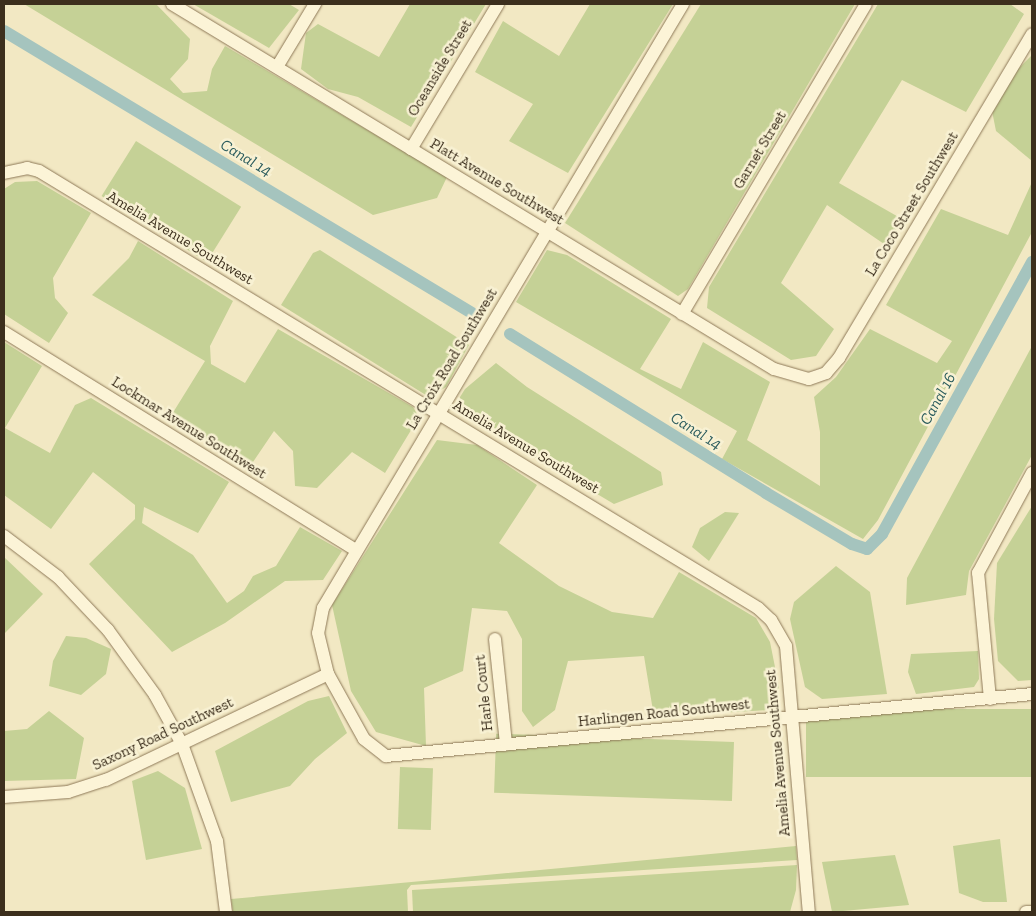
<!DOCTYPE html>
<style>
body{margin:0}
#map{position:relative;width:1036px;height:916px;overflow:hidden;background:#f2e8c3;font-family:"Zilla Slab",serif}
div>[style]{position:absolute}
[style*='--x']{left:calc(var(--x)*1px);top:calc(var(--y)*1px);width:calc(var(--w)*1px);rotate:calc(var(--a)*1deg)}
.green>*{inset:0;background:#c5d196;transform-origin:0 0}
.canal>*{height:12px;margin:-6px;padding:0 6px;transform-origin:6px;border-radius:6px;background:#a5c4be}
.roads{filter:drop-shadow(0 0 1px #8e7958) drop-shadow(0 0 1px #8e7958)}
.minor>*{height:12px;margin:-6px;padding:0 6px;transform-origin:6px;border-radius:6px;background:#fcf4d7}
span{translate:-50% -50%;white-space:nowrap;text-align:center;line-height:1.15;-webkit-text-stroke:5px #f8f1d3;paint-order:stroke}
.street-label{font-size:15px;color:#3c2f1d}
.water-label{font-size:16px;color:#2b5c5d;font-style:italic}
.frame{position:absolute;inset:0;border:5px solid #3c2f1d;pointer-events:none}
</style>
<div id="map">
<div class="green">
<div style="clip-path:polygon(24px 4px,156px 4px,190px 39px,188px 59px,170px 79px,183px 93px,207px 91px,212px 69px,225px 46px,447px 177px,437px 198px,373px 215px)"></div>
<div style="clip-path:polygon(193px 4px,289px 4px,299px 10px,269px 48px)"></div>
<div style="clip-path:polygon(410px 4px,486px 4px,411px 127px,358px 97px,328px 89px,301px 69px,306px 33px,318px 24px,379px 57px)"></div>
<div style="clip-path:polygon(590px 4px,673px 4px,568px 173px,509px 141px,533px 104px,475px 72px,503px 21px,559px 56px)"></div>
<div style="clip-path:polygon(701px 4px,855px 4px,688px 289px,678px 296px,565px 223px)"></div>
<div style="clip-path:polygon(878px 4px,1010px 4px,1024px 14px,966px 112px,902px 80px,839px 183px,902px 219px,887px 246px,827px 205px,781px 283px,834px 329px,816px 356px,791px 360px,707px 308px,709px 287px)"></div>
<div style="clip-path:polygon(1032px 55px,1032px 161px,996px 131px,992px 111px,1017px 70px)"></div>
<div style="left:136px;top:141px;width:124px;height:65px;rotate:32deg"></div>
<div style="clip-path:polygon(37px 181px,91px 213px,53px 278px,55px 298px,68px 313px,49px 343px,4px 314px,4px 189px,15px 182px)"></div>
<div style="clip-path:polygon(1032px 182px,1032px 232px,878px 520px,863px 539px,722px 459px,737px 431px,516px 302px,547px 250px,567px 255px,671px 319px,640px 369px,681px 389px,703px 342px,770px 382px,747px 440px,820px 486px,820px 432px,814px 397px,836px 377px,870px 329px,937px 363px,952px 341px,886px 305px,941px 209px,1008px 235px)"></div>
<div style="clip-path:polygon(138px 241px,233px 301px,210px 346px,211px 364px,245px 383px,278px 329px,413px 407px,419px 417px,385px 473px,352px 452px,317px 488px,295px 486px,293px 451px,274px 431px,251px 465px,227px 457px,169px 419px,205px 361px,92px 295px,129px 258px)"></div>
<div style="clip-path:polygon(320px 250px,469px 345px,446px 387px,429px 397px,281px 305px,313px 253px)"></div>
<div style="clip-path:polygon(4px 342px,42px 366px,5px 428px,50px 453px,75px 405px,91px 398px,229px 482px,198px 533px,144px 507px,142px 523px,193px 555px,227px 603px,244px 591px,253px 576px,276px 566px,300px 527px,342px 551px,323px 580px,285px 581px,225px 623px,172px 652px,89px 564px,135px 519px,135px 505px,93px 472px,51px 529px,4px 495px)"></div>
<div style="clip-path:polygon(1032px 346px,1032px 455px,969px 571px,966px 595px,906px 605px,907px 578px)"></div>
<div style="clip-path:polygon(496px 363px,527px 387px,661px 472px,663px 485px,614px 504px,460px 413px,460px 397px,465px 389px)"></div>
<div style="clip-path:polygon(437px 440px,477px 445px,537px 485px,499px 543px,559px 586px,612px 612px,653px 618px,679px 572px,756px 618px,770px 642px,779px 687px,770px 710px,654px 717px,644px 656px,568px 661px,555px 710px,533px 727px,522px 711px,522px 639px,507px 611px,472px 608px,463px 671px,424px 688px,426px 746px,376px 732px,351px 691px,332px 605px)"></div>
<div style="clip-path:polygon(1032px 506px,1032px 680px,1018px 681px,998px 661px,994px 619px,997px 563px)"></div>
<div style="clip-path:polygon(725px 512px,739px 513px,709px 561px,692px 547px,700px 528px)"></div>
<div style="clip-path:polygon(4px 557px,43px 594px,4px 634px)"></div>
<div style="clip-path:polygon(836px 566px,870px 592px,887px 694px,822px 699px,805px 687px,790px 619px,794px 602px)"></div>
<div style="clip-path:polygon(66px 636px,86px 638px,111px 649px,106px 674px,81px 695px,49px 686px,53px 661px)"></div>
<div style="clip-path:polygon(978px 651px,979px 679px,974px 687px,916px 694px,908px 672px,911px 654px)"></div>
<div style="clip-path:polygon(329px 696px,347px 733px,315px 759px,290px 786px,231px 802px,215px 751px,308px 701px)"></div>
<div style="left:1032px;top:709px;width:68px;height:226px;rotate:90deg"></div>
<div style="clip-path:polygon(49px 711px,84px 738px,76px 779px,4px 781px,4px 731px,27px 729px)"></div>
<div style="left:734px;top:742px;width:59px;height:238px;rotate:92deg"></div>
<div style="left:400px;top:767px;width:33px;height:62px;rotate:2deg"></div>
<div style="clip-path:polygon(158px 771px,185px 788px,202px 849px,146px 860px,132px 781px)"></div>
<div style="clip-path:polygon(1000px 839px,1007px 902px,983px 902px,959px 893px,953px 846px)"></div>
<div style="clip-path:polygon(796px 846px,797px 860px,411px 885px,407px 890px,408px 912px,233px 912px,231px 899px)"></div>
<div style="clip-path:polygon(895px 855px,909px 905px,832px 912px,822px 862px)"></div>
<div style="clip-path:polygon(797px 865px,796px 890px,790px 912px,413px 912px,412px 890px)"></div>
</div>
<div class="canal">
<div style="--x:4;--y:31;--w:546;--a:31.07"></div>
<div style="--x:510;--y:334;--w:301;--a:31.8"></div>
<div style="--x:766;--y:493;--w:100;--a:30.7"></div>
<div style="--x:852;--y:544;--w:16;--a:18"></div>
<div style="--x:867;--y:549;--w:21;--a:-45"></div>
<div style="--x:882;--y:534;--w:311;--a:-61.1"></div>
</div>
<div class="roads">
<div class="minor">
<div style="--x:172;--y:4;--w:704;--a:31.23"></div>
<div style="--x:774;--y:369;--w:36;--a:16"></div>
<div style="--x:809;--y:379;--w:18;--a:-19"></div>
<div style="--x:826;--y:373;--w:20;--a:-49"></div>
<div style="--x:839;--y:358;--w:377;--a:-59.2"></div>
<div style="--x:683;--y:4;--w:703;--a:120.8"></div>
<div style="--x:323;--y:608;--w:25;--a:101"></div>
<div style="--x:318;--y:633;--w:42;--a:76.3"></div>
<div style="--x:328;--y:674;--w:74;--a:61"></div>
<div style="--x:364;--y:739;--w:28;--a:38"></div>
<div style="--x:386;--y:756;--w:649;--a:-5.48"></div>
<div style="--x:277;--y:67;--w:74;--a:-58.9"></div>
<div style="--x:411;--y:149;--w:169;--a:-59"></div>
<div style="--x:4;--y:173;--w:24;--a:-12"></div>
<div style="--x:27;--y:168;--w:12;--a:14"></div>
<div style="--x:39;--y:171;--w:841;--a:31.29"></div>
<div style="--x:758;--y:608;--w:18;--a:43"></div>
<div style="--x:771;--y:620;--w:30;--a:60"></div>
<div style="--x:786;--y:646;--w:267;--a:85.1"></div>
<div style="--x:682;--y:314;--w:360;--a:-59.3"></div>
<div style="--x:4;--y:332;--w:415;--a:31.8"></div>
<div style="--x:4;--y:536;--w:68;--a:37.2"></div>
<div style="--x:58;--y:577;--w:73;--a:46.7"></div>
<div style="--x:108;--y:630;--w:80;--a:54.1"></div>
<div style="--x:155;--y:695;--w:56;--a:61.1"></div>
<div style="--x:182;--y:744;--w:103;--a:70.2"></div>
<div style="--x:217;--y:841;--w:72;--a:82.8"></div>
<div style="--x:495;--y:639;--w:106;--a:84"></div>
<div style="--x:990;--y:699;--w:127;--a:-95.4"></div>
<div style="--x:978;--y:573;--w:114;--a:-61.6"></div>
<div style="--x:4;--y:797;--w:64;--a:-4.5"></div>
<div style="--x:68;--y:792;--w:40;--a:-18"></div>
<div style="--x:106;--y:780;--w:246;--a:-25.5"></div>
<div style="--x:1026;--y:912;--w:6;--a:0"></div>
</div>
</div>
<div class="street-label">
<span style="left:440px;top:68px;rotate:-59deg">Oceanside Street</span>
<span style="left:760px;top:150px;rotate:-59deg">Garnet Street</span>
<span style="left:497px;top:182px;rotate:31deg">Platt Avenue Southwest</span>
<span style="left:912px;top:204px;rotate:-59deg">La Coco Street Southwest</span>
<span style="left:180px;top:238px;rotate:31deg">Amelia Avenue Southwest</span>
<span style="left:452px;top:359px;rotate:-59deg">La Croix Road Southwest</span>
<span style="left:189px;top:428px;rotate:32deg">Lockmar Avenue Southwest</span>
<span style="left:526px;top:447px;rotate:31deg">Amelia Avenue Southwest</span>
<span style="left:484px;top:693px;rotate:-96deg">Harle Court</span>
<span style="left:664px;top:713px;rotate:-6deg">Harlingen Road Southwest</span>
<span style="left:163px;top:734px;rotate:-25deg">Saxony Road Southwest</span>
<span style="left:778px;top:753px;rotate:-95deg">Amelia Avenue Southwest</span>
</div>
<div class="water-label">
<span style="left:246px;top:158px;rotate:31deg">Canal 14</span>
<span style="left:938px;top:399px;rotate:-61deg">Canal 16</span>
<span style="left:696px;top:431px;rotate:32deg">Canal 14</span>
</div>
<div class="frame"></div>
</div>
